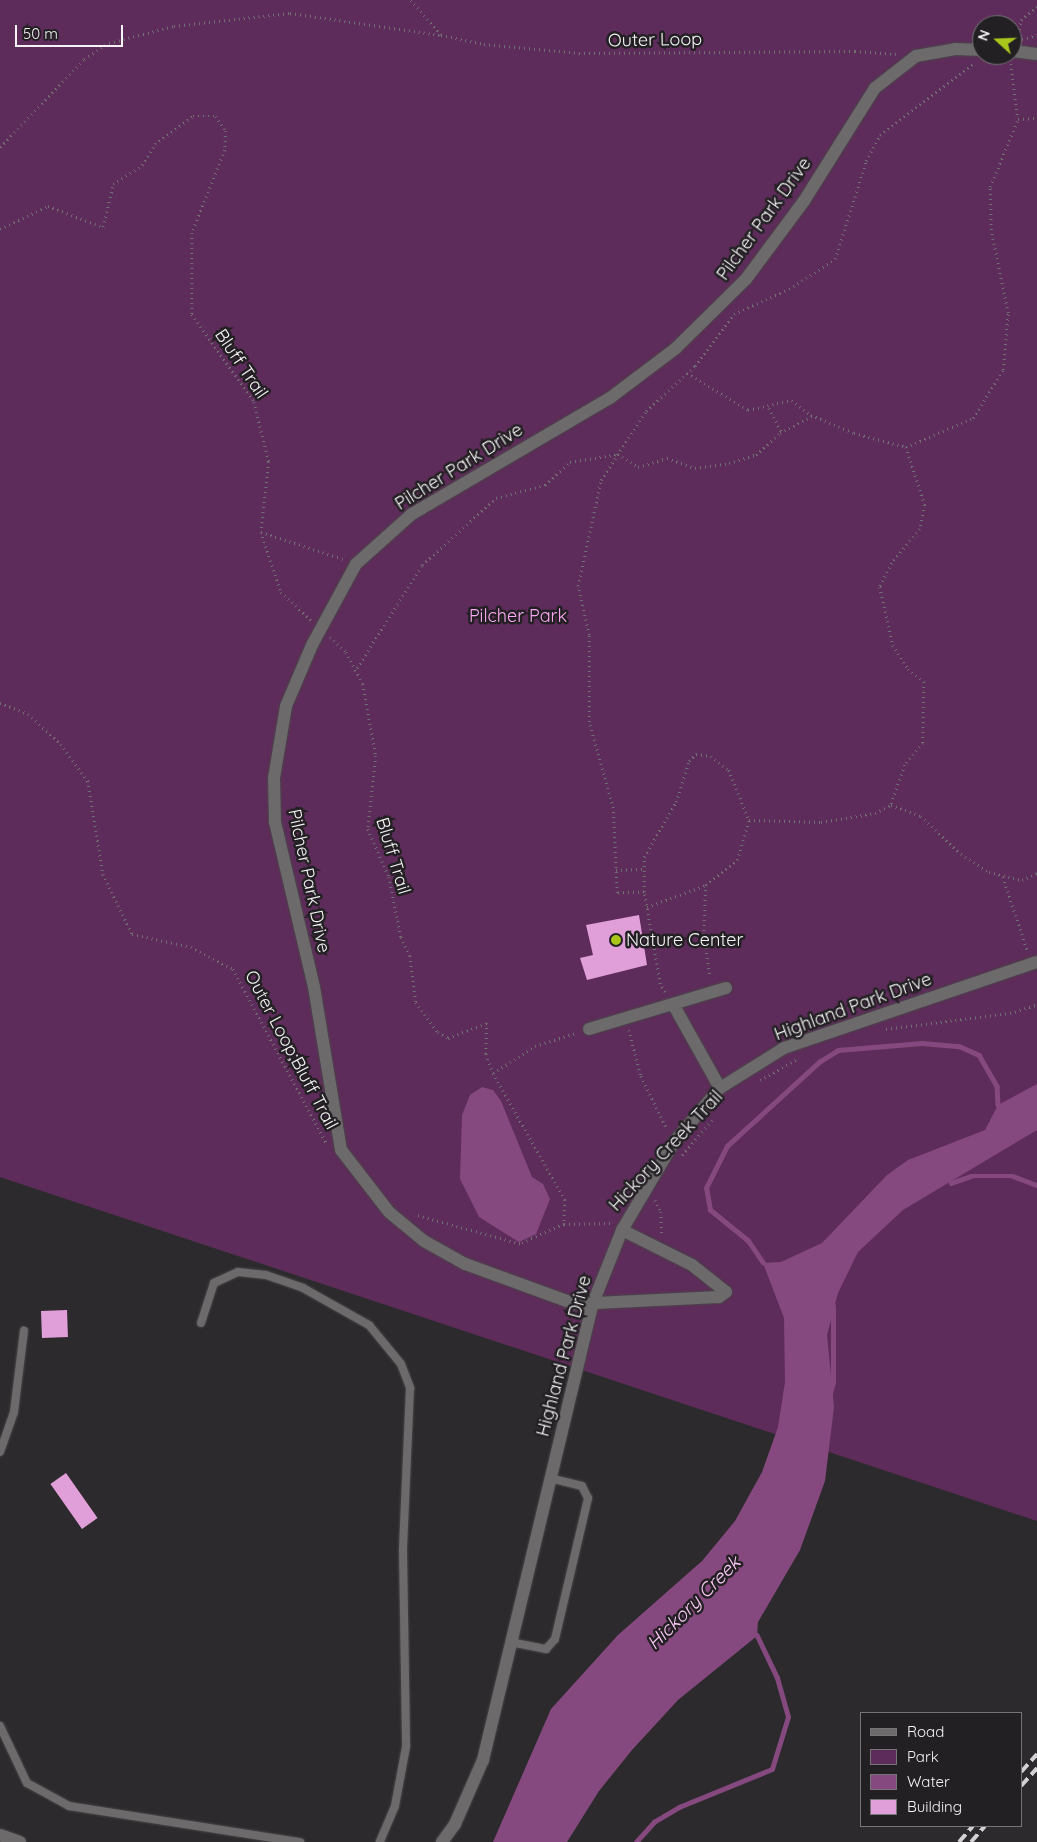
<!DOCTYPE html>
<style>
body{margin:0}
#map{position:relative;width:1037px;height:1842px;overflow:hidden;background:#2d2a2d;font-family:Quicksand,sans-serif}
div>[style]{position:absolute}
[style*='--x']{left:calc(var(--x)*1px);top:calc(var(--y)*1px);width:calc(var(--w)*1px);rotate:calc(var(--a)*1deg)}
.green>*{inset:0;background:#5e2c5a}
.water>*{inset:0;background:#85497f}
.stream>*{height:4.5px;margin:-2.25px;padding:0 2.25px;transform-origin:2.25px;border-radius:2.25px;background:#85497f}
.building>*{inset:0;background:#e19fda;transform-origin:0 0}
.path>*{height:2.5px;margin-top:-1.25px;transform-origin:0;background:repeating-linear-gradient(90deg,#726f72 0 1px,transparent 0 5px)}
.roads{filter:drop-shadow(0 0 1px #494649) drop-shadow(0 0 1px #494649)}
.service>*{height:8px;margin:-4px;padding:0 4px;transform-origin:4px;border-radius:4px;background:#6c6a6b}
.minor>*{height:12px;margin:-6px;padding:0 6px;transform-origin:6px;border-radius:6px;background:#6c6a6b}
.rail>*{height:4px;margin-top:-2px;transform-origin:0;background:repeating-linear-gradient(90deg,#d3d1d3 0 10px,transparent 0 15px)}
.dots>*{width:14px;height:14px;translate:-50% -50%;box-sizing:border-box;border:2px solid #232023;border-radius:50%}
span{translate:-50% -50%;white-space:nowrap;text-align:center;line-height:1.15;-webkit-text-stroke:5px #232023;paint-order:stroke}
.street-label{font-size:18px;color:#f5f3f5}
.park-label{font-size:18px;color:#fea8f5}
.poi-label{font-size:18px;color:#f5f3f5}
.left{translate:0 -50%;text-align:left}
.water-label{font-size:19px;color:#fecaf8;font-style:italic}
.legend{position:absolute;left:860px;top:1712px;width:162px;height:115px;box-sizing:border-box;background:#232023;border:1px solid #777477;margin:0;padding:6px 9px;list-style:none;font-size:15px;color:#f5f3f5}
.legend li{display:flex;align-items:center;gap:10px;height:25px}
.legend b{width:25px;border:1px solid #777477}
.north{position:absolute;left:972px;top:15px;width:50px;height:50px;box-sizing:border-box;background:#232023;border:1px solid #777477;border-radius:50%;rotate:290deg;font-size:14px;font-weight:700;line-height:20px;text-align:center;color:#f5f3f5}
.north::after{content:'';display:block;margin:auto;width:18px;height:22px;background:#a9c71b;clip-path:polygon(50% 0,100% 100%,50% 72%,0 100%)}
.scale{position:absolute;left:15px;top:25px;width:108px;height:22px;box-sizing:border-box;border:2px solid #f5f3f5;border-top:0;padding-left:6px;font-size:15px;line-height:18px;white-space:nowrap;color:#f5f3f5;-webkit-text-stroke:4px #232023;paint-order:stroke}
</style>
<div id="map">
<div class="green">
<div style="clip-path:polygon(evenodd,0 0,1037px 0,1037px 1521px,0 1177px,0 0,982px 25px,1012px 25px,1012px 55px,982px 55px,982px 25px)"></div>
</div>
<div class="water">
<div style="clip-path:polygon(1037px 1084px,1037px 1130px,903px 1210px,858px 1252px,838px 1293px,827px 1335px,834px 1407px,825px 1481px,800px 1550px,758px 1622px,757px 1636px,678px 1700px,632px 1750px,599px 1791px,567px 1842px,493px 1842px,551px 1709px,618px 1635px,702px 1561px,735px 1521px,762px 1472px,778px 1427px,785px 1382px,784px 1318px,763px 1263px,781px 1262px,822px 1243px,887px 1175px,908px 1160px,985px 1130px,998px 1105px)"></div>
<div style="clip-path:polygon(482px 1087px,493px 1090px,501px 1101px,532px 1177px,543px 1184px,550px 1199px,536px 1234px,519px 1242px,479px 1217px,460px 1179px,462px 1115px,470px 1095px)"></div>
</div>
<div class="stream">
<div style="--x:951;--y:1183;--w:21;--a:-19"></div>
<div style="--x:971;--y:1176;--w:42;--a:0"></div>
<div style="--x:1013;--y:1176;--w:26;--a:21"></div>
<div style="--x:763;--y:1263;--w:27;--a:-124"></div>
<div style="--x:748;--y:1241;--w:49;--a:-140.8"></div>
<div style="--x:710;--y:1210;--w:22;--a:-100"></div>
<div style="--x:706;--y:1188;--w:47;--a:-63.4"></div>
<div style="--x:727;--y:1146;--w:125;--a:-42.4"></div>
<div style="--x:819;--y:1062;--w:22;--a:-32"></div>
<div style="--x:838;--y:1050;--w:84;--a:-4.8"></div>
<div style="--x:922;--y:1043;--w:37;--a:5"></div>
<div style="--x:959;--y:1046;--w:22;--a:24"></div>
<div style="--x:979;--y:1055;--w:36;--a:60"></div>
<div style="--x:997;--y:1086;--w:19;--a:87"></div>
<div style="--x:828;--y:1400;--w:18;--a:-74"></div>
<div style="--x:833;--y:1383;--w:77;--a:-90"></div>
<div style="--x:636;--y:1842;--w:27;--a:-48"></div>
<div style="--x:654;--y:1822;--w:29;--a:-31"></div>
<div style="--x:679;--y:1807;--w:100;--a:-22.2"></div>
<div style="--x:772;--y:1769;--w:54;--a:-72.9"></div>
<div style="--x:788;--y:1717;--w:41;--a:-105.8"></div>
<div style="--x:777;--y:1678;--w:47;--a:-115.5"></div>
</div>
<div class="building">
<div style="clip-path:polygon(639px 915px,647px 965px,587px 980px,580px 958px,593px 955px,586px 925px)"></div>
<div style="left:67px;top:1310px;width:27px;height:26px;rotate:88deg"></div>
<div style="left:66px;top:1473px;width:55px;height:19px;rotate:55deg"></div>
</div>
<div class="path">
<div style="--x:411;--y:0;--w:46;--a:49.4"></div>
<div style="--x:441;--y:35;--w:44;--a:11.8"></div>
<div style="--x:484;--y:44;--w:95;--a:5.4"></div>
<div style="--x:579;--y:53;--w:276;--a:-0.4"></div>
<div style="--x:855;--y:51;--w:41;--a:4.2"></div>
<div style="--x:1017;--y:39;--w:19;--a:-78"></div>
<div style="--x:1021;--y:20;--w:21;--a:-41"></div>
<div style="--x:1022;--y:39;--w:16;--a:-15"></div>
<div style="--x:1011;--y:64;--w:55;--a:82.7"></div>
<div style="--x:0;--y:147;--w:122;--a:-46.3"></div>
<div style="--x:84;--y:59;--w:30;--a:-33"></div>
<div style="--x:109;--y:43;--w:67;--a:-14.7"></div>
<div style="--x:174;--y:26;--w:117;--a:-6.4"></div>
<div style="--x:290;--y:13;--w:152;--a:8.3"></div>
<div style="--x:0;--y:229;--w:53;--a:-25.6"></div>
<div style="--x:48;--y:206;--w:59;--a:20.9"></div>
<div style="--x:103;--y:227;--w:44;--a:-76.9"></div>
<div style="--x:113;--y:184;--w:35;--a:-33"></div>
<div style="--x:142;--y:165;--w:25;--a:-58"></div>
<div style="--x:155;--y:144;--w:47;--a:-36.4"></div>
<div style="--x:193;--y:116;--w:23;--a:0"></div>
<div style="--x:216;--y:116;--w:18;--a:56"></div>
<div style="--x:226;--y:131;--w:19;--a:93"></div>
<div style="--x:225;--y:150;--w:89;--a:111.7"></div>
<div style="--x:192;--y:233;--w:81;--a:90"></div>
<div style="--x:192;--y:314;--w:108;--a:54.8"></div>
<div style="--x:254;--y:402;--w:62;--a:76"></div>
<div style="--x:269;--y:462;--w:70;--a:96.5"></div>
<div style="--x:261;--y:532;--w:63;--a:71.6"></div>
<div style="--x:281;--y:592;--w:41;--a:43"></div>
<div style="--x:687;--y:373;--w:71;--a:31.2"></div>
<div style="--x:748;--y:410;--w:45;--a:-12.8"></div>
<div style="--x:792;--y:400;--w:24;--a:38"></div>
<div style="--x:811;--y:415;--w:47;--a:22.7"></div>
<div style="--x:854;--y:433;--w:54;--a:15.1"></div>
<div style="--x:906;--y:447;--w:61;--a:71.9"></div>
<div style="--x:925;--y:505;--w:25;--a:102"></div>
<div style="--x:920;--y:529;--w:44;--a:129.5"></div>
<div style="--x:892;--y:563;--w:27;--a:117"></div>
<div style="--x:880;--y:587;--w:59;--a:77.4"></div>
<div style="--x:893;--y:645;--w:28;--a:58"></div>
<div style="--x:908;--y:669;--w:21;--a:39"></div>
<div style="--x:924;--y:682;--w:61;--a:90.9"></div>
<div style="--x:923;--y:743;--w:28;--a:129"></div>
<div style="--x:905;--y:765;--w:42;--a:109.3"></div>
<div style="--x:769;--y:408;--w:27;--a:62"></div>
<div style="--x:906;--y:447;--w:73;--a:-23.4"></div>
<div style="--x:973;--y:418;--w:57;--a:-58"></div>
<div style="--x:1003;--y:370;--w:57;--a:-85"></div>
<div style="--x:1008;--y:313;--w:85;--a:-101.6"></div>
<div style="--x:991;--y:230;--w:43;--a:-91.3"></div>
<div style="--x:990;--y:187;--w:74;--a:-67.6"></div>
<div style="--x:1018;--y:119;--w:19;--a:-3"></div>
<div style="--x:261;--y:532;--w:86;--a:18.2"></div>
<div style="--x:330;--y:637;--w:22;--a:43"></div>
<div style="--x:346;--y:652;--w:36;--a:62"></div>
<div style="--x:363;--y:684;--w:73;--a:79.8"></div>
<div style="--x:376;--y:756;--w:73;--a:96.3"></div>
<div style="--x:368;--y:829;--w:52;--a:66.4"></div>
<div style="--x:389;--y:877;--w:61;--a:78.7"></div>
<div style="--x:401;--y:937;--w:21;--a:65"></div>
<div style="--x:410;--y:956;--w:46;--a:82.6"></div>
<div style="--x:416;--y:1002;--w:37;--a:54"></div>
<div style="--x:438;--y:1032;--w:12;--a:31"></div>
<div style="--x:448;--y:1038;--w:42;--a:-21"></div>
<div style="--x:487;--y:1023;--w:31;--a:92"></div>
<div style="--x:486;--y:1054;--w:20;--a:70"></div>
<div style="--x:493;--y:1073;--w:146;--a:60.4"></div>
<div style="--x:565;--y:1200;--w:24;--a:92"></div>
<div style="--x:564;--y:1224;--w:48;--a:155.6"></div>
<div style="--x:520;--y:1244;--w:109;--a:-164.6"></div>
<div style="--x:357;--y:668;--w:122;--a:-57.7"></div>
<div style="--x:422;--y:565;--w:100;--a:-42.2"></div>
<div style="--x:496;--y:498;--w:51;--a:-14.9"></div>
<div style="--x:545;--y:485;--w:34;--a:-43"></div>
<div style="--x:570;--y:462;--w:49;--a:-9.5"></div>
<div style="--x:618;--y:454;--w:24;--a:33"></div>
<div style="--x:638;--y:467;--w:30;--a:-17"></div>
<div style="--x:667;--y:458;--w:30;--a:20"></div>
<div style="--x:695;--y:468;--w:34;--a:-8"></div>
<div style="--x:729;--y:463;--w:28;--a:-17"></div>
<div style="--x:756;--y:455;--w:33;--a:-43"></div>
<div style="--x:780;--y:433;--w:36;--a:-28"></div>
<div style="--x:0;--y:703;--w:30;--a:21"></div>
<div style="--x:28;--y:714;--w:45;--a:42.3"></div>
<div style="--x:61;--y:744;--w:46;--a:53.9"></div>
<div style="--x:88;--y:781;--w:94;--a:80.8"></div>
<div style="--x:103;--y:874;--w:67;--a:64.2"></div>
<div style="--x:132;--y:934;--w:60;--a:12.4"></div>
<div style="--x:191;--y:947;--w:47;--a:27.6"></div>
<div style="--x:233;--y:969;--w:199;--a:61.8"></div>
<div style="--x:616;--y:870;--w:26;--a:-2"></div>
<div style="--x:1003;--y:877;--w:79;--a:71.6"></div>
<div style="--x:706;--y:885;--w:48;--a:92.4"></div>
<div style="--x:704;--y:933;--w:43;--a:82.1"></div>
<div style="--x:644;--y:892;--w:35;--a:-90"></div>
<div style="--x:644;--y:857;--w:64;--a:-59.8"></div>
<div style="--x:676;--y:802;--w:43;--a:-72.4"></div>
<div style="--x:689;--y:761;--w:10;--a:-45"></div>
<div style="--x:696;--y:754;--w:15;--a:8"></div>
<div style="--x:711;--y:756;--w:23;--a:38"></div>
<div style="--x:729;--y:770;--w:54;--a:68.2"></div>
<div style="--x:647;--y:907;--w:63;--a:-20.4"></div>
<div style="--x:706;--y:885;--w:40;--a:-39"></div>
<div style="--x:737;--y:860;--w:42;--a:-73.3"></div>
<div style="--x:749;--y:820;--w:72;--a:1.6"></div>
<div style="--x:821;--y:822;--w:55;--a:-9.5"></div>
<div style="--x:875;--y:813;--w:18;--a:-27"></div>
<div style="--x:891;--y:805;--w:32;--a:20"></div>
<div style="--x:921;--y:816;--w:55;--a:43.5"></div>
<div style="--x:961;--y:854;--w:33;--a:33"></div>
<div style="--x:989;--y:872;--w:34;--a:14"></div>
<div style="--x:1022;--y:880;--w:17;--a:-25"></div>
<div style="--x:665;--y:992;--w:9;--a:-122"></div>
<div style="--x:660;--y:984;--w:93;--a:-99.9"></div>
<div style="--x:644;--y:892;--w:27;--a:178"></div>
<div style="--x:617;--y:893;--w:85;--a:-92.7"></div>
<div style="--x:613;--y:808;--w:89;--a:-105.6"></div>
<div style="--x:589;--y:722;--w:87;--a:-90"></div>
<div style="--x:589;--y:635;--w:50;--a:-102.7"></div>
<div style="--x:578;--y:586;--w:108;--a:-77.8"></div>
<div style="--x:601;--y:480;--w:82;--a:-56.9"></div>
<div style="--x:646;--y:411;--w:67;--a:-42.6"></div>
<div style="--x:695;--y:366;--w:65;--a:-53.1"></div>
<div style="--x:734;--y:314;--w:60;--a:-24.4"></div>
<div style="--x:789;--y:289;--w:55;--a:-33.1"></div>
<div style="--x:835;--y:259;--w:103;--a:-72.4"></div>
<div style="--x:866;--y:161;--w:30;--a:-62"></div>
<div style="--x:880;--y:135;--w:118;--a:-37.5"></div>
<div style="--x:886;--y:1029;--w:125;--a:-7.4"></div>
<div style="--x:1010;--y:1013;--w:28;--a:-17"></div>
<div style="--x:629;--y:1030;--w:48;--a:75.4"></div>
<div style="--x:641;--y:1076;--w:59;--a:63.9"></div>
<div style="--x:493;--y:1073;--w:50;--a:-32.7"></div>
<div style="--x:535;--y:1046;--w:43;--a:-17.6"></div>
<div style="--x:760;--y:1080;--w:43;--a:-29.6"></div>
<div style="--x:682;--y:1155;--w:48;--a:-49.3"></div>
<div style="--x:655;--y:1200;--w:13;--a:63"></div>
<div style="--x:661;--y:1212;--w:23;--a:88"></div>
<div style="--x:564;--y:1224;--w:46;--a:-1.2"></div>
</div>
<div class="roads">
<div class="service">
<div style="--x:201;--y:1323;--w:42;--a:-72"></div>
<div style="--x:214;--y:1283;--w:26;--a:-25"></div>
<div style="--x:238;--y:1272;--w:28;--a:6"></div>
<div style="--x:266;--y:1275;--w:39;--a:19"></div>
<div style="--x:303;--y:1288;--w:76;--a:29.3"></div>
<div style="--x:369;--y:1325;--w:50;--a:50.6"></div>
<div style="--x:401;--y:1364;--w:26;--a:69"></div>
<div style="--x:410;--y:1388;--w:162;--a:92.5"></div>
<div style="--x:403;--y:1550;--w:197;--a:89.1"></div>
<div style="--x:406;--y:1747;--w:60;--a:100.6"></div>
<div style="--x:395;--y:1806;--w:39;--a:113"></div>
<div style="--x:0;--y:1452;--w:42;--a:-70.7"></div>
<div style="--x:14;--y:1412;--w:82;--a:-83"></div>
<div style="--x:510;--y:1642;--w:37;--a:11"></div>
<div style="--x:546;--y:1649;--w:13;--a:-48"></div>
<div style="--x:555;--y:1639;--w:145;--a:-76.8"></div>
<div style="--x:588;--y:1498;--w:13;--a:-117"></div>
<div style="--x:582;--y:1486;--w:33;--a:-166"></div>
<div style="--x:0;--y:1726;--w:63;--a:64.7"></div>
<div style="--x:27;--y:1783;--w:48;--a:28.7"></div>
<div style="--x:69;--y:1806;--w:234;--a:8.9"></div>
</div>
<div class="minor">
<div style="--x:1012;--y:51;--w:25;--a:7"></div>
<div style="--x:673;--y:1004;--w:96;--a:60.8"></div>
<div style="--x:589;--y:1029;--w:143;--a:-16.7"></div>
<div style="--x:622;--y:1230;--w:78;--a:26.6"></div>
<div style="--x:692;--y:1265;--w:43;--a:38.5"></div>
<div style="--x:726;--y:1292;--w:9;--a:144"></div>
<div style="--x:719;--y:1297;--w:144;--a:177.2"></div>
<div style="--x:575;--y:1304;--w:117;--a:-160"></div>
<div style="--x:465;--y:1264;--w:47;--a:-150.7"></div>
<div style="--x:424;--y:1241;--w:45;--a:-140.4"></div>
<div style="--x:389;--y:1212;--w:78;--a:-127.7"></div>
<div style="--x:341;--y:1150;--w:165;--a:-99.4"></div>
<div style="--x:314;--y:987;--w:170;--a:-103.3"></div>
<div style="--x:275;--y:822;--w:44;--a:-91.3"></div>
<div style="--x:274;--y:778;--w:73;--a:-80.5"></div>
<div style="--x:286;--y:706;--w:66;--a:-66.9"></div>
<div style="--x:312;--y:645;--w:92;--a:-61.5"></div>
<div style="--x:356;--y:564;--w:75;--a:-41.8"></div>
<div style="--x:412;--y:514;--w:229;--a:-30.4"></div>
<div style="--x:610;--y:398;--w:83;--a:-37.1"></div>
<div style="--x:676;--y:348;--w:98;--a:-44.6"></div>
<div style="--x:746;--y:279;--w:97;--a:-53.4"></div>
<div style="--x:804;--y:201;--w:133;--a:-57.9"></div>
<div style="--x:875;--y:88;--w:52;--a:-38"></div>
<div style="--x:916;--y:56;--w:40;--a:-10"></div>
<div style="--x:955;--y:49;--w:27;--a:2"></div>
<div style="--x:0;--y:1835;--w:21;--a:19"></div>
<div style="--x:442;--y:1842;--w:22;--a:-54"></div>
<div style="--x:455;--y:1824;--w:70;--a:-66.4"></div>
<div style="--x:483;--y:1760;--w:470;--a:-76.5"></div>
<div style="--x:593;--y:1303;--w:79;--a:-68.3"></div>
<div style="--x:622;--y:1230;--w:102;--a:-59.4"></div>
<div style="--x:674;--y:1142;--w:71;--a:-49.6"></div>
<div style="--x:720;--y:1088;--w:75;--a:-32"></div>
<div style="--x:784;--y:1048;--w:267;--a:-18.8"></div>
</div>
</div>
<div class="rail">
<div style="--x:1021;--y:1772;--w:24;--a:-48"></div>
<div style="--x:1021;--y:1786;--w:24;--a:-48"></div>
<div style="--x:959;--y:1842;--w:21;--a:-49"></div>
<div style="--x:971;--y:1842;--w:21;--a:-49"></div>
</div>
<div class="dots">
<div style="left:616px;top:940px;background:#a9c71b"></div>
</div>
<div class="street-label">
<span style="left:655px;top:40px;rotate:-1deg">Outer Loop</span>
<span style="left:764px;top:219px;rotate:-54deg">Pilcher Park Drive</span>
<span style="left:241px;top:364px;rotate:56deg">Bluff Trail</span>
<span style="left:459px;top:467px;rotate:-32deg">Pilcher Park Drive</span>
<span style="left:393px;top:856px;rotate:73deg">Bluff Trail</span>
<span style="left:309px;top:881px;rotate:78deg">Pilcher Park Drive</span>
<span style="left:853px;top:1007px;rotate:-20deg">Highland Park Drive</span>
<span style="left:291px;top:1050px;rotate:62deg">Outer Loop;Bluff Trail</span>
<span style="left:666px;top:1151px;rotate:-47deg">Hickory Creek Trail</span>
<span style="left:564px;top:1356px;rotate:-75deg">Highland Park Drive</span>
</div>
<div class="park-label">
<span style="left:518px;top:616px">Pilcher Park</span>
</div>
<div class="poi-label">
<span class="left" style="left:626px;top:940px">Nature Center</span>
</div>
<div class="water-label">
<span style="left:694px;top:1603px;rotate:-45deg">Hickory Creek</span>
</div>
<ul class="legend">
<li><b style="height:6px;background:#6c6a6b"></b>Road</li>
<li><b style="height:14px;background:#5e2c5a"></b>Park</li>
<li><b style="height:14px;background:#85497f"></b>Water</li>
<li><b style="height:14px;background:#e19fda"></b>Building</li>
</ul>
<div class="north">N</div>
<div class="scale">50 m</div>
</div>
